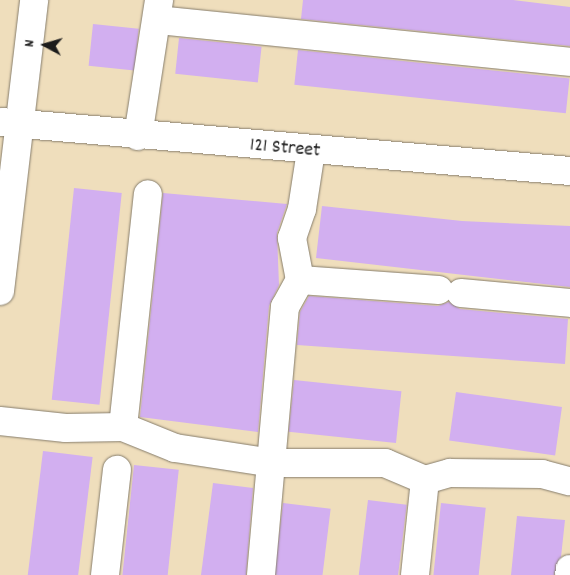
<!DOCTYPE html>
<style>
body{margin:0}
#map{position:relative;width:570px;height:575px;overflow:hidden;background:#efdebc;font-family:Dekko,sans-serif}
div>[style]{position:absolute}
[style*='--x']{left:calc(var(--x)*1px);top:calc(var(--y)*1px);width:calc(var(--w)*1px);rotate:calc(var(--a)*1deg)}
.building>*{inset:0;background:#d2aff0;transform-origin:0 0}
.roads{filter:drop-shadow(0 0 1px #867d6c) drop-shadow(0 0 1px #867d6c)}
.minor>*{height:28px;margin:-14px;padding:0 14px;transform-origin:14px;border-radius:14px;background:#fff}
span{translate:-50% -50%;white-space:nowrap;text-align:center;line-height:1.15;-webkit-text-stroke:4.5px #fff;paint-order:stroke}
.street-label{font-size:20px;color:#1c1c1c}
.north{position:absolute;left:20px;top:20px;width:50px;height:50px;-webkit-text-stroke:4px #fff;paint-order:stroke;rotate:276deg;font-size:14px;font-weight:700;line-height:20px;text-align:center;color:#1c1c1c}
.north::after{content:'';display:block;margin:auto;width:18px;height:22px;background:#1c1c1c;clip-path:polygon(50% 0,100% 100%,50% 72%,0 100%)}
</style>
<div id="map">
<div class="building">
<div style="clip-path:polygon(303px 0,513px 0,570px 7px,570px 46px,301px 19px)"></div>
<div style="left:93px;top:24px;width:46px;height:42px;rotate:6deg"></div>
<div style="left:179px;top:38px;width:83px;height:36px;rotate:6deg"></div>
<div style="left:298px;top:50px;width:273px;height:35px;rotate:6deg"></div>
<div style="left:74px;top:188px;width:48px;height:213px;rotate:6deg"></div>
<div style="clip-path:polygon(163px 193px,287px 204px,277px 233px,279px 285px,269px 306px,258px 432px,140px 417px)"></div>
<div style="clip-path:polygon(322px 206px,462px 221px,570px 226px,570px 287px,316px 258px)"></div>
<div style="clip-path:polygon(309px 296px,438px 306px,449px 302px,460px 309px,568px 319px,565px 364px,297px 345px,300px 312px)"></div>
<div style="left:294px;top:380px;width:108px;height:52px;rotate:6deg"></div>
<div style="left:456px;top:392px;width:107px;height:49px;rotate:8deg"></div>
<div style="left:43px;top:451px;width:50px;height:125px;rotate:7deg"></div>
<div style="left:134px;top:465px;width:45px;height:111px;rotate:6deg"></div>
<div style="clip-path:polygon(213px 483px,253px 488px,246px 575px,201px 575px)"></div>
<div style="left:368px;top:500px;width:39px;height:76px;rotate:7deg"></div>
<div style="left:283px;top:503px;width:48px;height:72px;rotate:7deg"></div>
<div style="left:441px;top:503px;width:45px;height:73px;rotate:6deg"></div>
<div style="clip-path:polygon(517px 516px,565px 520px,561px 557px,554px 575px,511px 575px)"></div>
</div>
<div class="roads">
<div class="minor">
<div style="--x:158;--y:20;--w:414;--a:5.8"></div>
<div style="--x:0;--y:122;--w:572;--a:4.91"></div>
<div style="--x:138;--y:136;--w:138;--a:-81.2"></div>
<div style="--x:300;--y:280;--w:139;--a:4.1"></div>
<div style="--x:0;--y:291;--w:293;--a:-83.3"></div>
<div style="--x:461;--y:293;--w:109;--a:5.2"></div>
<div style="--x:0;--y:421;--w:66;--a:6.1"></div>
<div style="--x:66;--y:428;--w:57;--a:-1"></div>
<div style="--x:123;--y:427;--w:56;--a:22"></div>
<div style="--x:175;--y:448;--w:99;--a:8.7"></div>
<div style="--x:273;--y:463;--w:112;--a:0"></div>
<div style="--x:385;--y:463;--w:43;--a:23"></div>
<div style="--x:425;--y:480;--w:26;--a:-16"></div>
<div style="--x:450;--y:473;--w:92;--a:0.6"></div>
<div style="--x:542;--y:474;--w:28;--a:15"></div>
<div style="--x:123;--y:427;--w:234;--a:-83.9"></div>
<div style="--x:105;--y:575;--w:106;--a:-83.5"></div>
<div style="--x:261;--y:575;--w:269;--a:-84.9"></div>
<div style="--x:285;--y:307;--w:31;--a:-61"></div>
<div style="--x:300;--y:280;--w:43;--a:-100.8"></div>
<div style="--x:292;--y:238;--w:31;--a:-71"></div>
<div style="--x:302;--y:209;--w:59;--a:-81.2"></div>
<div style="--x:415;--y:575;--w:96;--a:-84"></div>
<div style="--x:569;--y:575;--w:6;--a:-81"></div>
</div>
</div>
<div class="street-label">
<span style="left:285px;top:149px;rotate:5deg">121 Street</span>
</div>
<div class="north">N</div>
</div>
